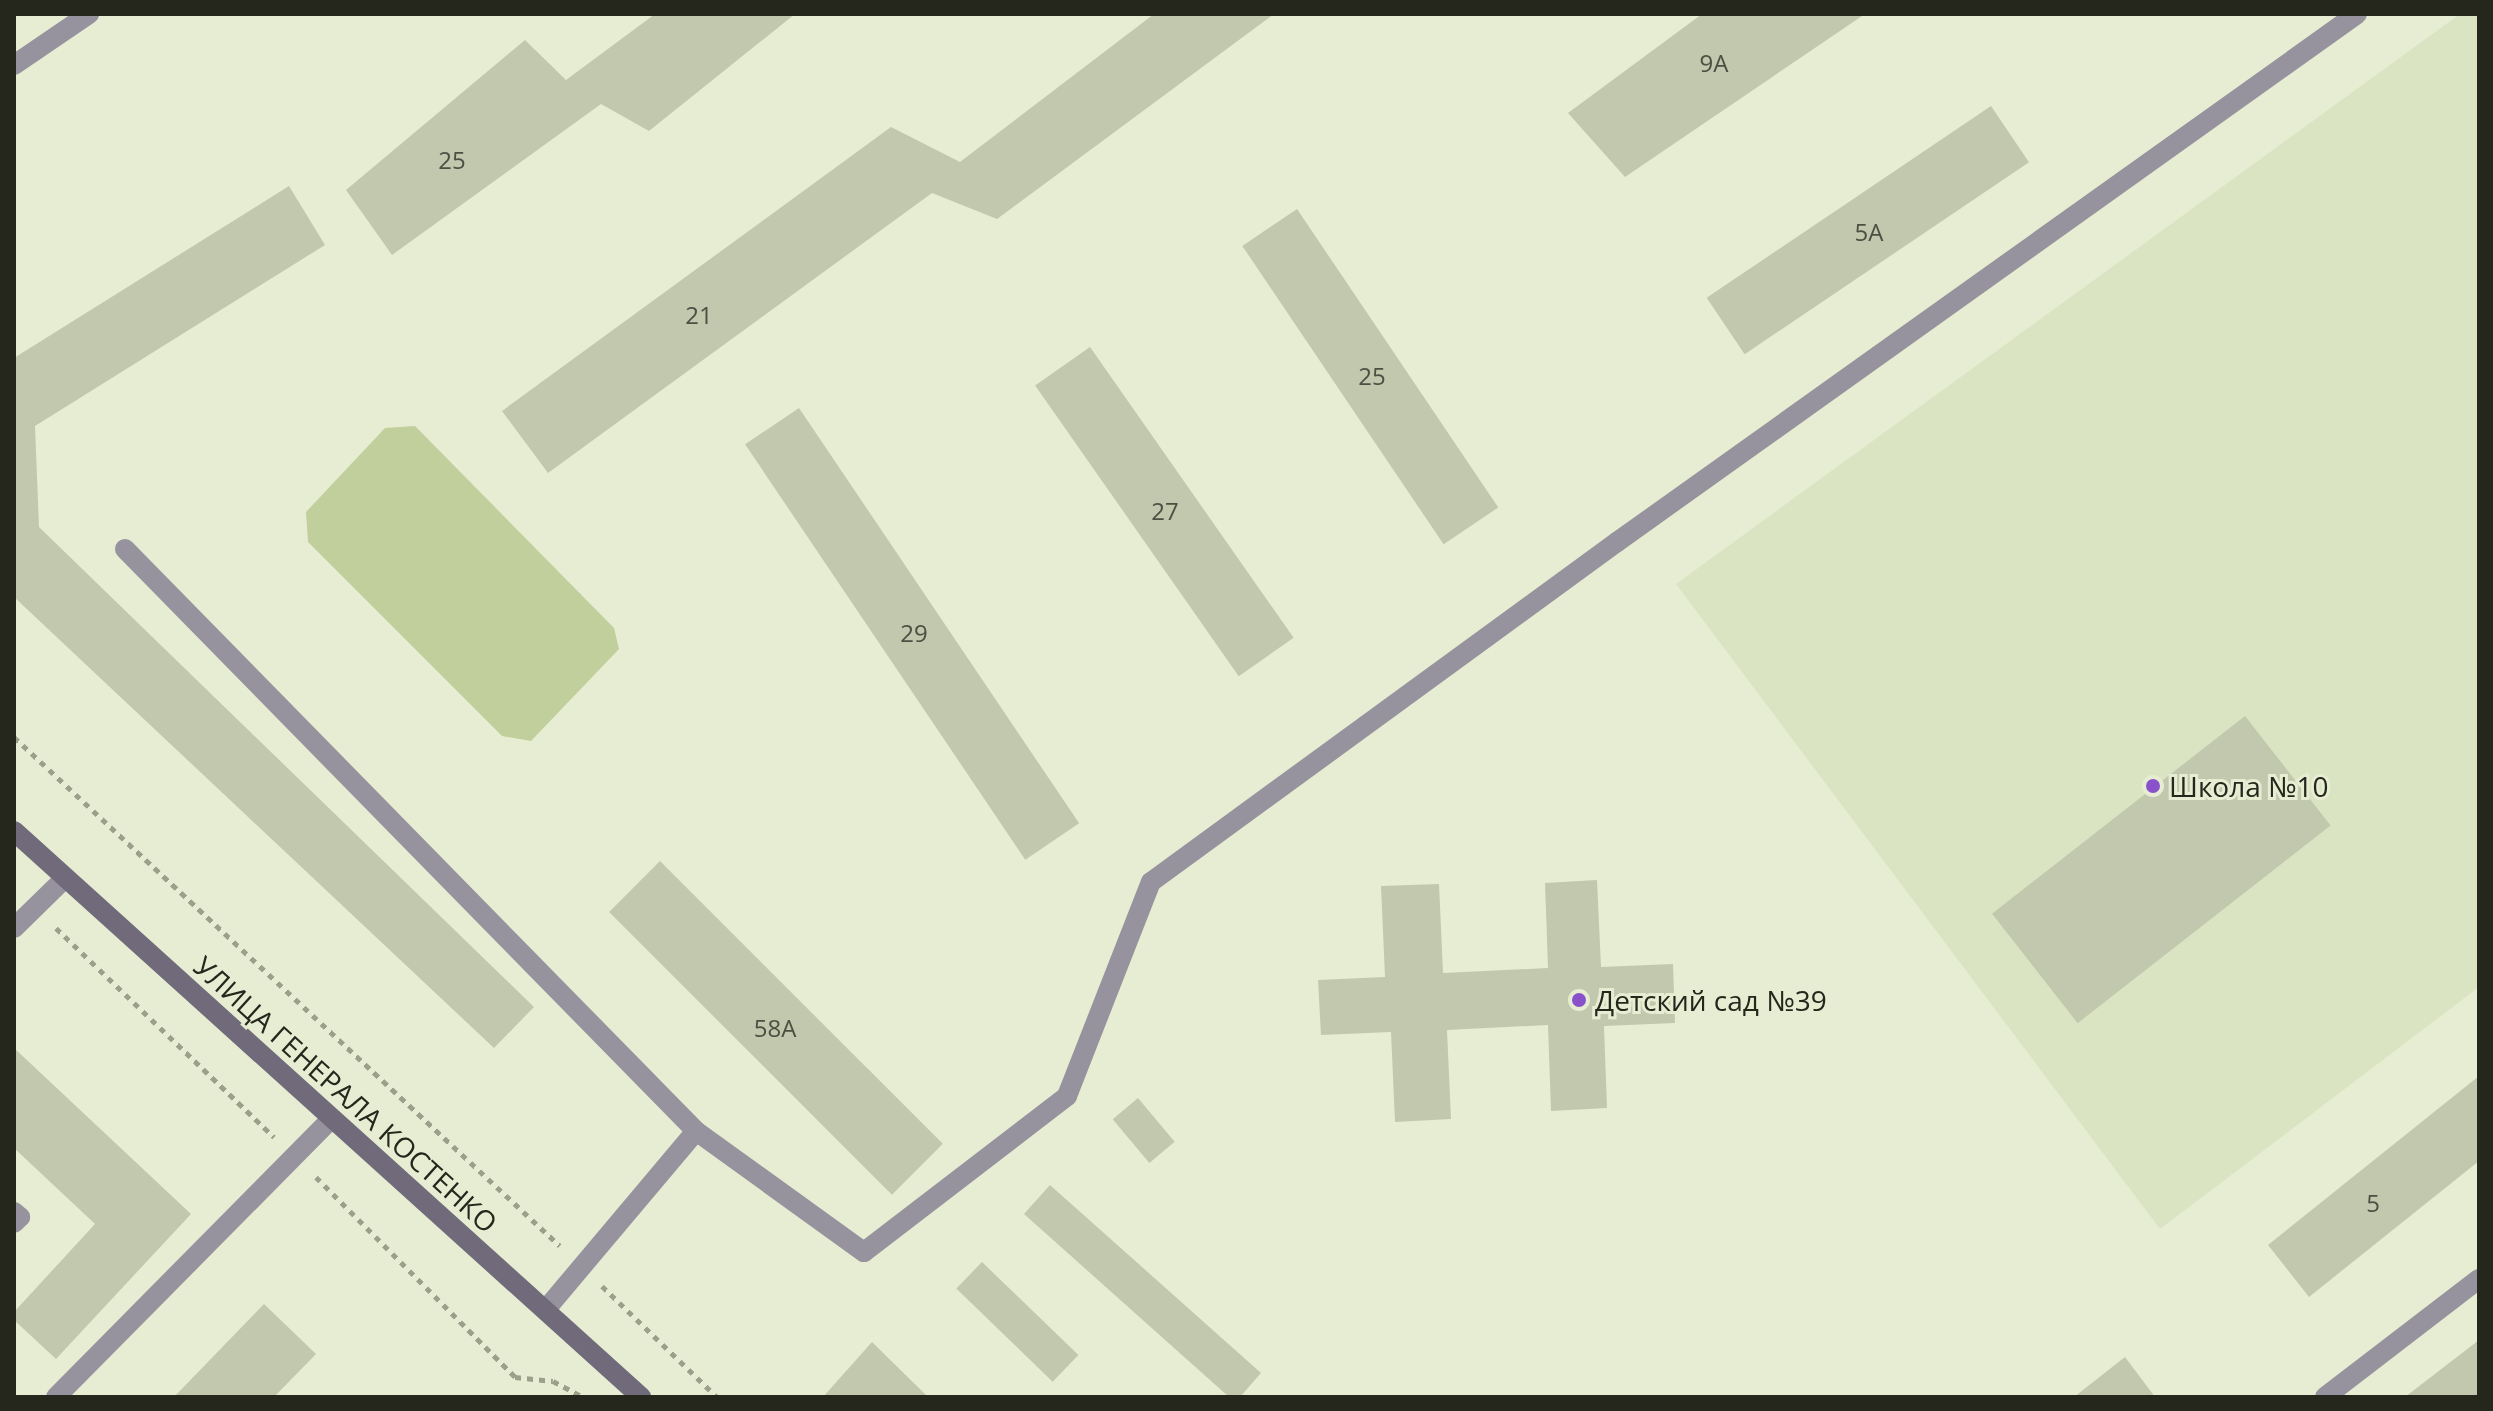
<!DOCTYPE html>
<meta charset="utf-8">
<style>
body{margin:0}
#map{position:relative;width:2493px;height:1411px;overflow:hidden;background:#e6edd2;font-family:"Open Sans",sans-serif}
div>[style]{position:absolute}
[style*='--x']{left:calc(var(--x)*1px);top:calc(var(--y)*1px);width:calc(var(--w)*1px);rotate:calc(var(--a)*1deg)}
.built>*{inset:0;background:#dae3c2}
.green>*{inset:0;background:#c1cf9c}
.building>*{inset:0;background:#c1c8ae;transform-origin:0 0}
.path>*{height:5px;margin-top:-2.5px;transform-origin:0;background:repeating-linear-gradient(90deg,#9ba08b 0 6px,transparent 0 12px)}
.service>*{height:20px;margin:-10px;padding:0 10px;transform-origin:10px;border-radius:10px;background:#97939e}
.minor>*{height:20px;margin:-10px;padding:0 10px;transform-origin:10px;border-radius:10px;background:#97939e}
.tertiary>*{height:20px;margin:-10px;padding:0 10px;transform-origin:10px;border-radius:10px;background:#97939e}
.secondary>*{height:20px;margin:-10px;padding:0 10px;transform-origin:10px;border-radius:10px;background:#706a7a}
.dots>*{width:22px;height:22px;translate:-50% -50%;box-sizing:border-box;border:4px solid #e6edd2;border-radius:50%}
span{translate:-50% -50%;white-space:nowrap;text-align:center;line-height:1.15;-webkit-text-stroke:6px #e6edd2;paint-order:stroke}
.number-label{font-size:24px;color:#4c4f41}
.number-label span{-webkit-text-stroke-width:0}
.poi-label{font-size:28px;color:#25271d}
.left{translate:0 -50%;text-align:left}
.street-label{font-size:28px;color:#25271d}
.frame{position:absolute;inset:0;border:16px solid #25271d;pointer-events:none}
</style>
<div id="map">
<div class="built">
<div style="clip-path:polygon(2460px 14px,2479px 14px,2479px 987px,2160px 1229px,1676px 584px)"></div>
</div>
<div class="green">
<div style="clip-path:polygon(415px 426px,614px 628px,619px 649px,531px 741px,502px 736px,308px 542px,306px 512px,385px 428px)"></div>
</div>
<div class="building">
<div style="clip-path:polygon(655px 14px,795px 14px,649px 131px,601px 104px,392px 255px,346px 190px,525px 40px,566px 80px)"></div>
<div style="clip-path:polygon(1154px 14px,1274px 14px,997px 219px,932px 193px,548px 473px,502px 411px,891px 127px,960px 162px)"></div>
<div style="clip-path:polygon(1702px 14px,1865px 14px,1625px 177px,1568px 113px)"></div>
<div style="left:1991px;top:106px;width:68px;height:343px;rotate:56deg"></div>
<div style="clip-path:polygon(289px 186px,325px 245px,35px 426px,39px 527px,534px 1007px,494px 1048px,14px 597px,14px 358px)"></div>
<div style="left:1297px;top:209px;width:360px;height:66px;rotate:56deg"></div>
<div style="left:1090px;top:347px;width:355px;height:67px;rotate:55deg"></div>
<div style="left:799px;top:408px;width:501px;height:65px;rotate:56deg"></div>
<div style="left:2245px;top:716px;width:139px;height:321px;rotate:52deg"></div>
<div style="left:660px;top:861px;width:400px;height:72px;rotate:45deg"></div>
<div style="clip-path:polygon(1597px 880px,1601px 967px,1673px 964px,1675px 1023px,1604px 1026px,1607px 1108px,1551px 1111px,1548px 1025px,1447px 1030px,1451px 1119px,1395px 1122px,1391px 1032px,1321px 1035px,1318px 980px,1385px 977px,1381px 886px,1439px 884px,1443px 973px,1548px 968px,1545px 883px)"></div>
<div style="clip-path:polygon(14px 1048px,191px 1214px,56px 1359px,14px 1320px,14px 1312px,95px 1224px,14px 1148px)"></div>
<div style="clip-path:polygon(2479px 1076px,2479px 1161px,2309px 1297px,2268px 1245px)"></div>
<div style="left:1138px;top:1098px;width:57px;height:33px;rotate:50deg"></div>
<div style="clip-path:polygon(1050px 1185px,1261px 1373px,1240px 1397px,1229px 1397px,1024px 1214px)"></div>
<div style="left:982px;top:1262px;width:134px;height:37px;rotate:44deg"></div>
<div style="clip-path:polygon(264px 1304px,316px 1354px,274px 1397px,174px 1397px)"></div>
<div style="clip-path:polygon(2479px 1340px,2479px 1397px,2405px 1397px)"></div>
<div style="clip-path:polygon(872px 1342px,928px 1397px,823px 1397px)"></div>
<div style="clip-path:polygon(2125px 1357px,2155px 1397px,2074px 1397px)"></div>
</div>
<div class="path">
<div style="--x:14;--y:737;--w:746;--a:42.99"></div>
<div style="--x:56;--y:928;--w:302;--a:43.8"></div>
<div style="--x:316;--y:1177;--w:282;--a:45.1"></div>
<div style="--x:515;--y:1377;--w:38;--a:6"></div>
<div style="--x:553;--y:1381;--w:34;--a:28"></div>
<div style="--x:602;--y:1286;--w:160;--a:44"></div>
</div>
<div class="service">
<div style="--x:125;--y:549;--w:815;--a:45.55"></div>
<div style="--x:696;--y:1131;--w:207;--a:35.8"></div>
<div style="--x:864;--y:1252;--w:256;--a:-37.5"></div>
<div style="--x:1067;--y:1096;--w:230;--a:-68.6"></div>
<div style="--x:1151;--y:882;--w:577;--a:-36.12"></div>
<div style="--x:1617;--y:542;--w:909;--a:-35.51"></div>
<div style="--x:14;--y:928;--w:71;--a:-44.4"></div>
<div style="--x:14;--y:1212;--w:8;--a:40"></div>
<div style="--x:20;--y:1217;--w:8;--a:135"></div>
<div style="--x:547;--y:1308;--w:231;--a:-49.9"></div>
<div style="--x:56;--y:1397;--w:390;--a:-45.3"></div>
</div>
<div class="minor">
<div style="--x:14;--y:65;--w:91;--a:-34.2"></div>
</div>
<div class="tertiary">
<div style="--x:2325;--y:1397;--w:194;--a:-37.5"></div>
</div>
<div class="secondary">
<div style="--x:14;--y:831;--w:845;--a:42.07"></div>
</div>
<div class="dots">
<div style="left:2153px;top:786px;background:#8a52ca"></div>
<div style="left:1579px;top:1000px;background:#8a52ca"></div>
</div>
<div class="number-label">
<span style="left:1714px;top:63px">9А</span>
<span style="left:452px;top:160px">25</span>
<span style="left:1869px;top:232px">5А</span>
<span style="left:699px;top:315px">21</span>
<span style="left:1372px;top:376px">25</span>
<span style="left:1165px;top:511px">27</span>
<span style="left:914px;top:633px">29</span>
<span style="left:775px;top:1028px">58А</span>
<span style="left:2373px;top:1203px">5</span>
</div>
<div class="poi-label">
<span class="left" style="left:2169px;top:786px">Школа №10</span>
<span class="left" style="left:1595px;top:1000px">Детский сад №39</span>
</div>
<div class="street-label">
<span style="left:346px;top:1094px;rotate:42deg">УЛИЦА ГЕНЕРАЛА КОСТЕНКО</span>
</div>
<div class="frame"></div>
</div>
